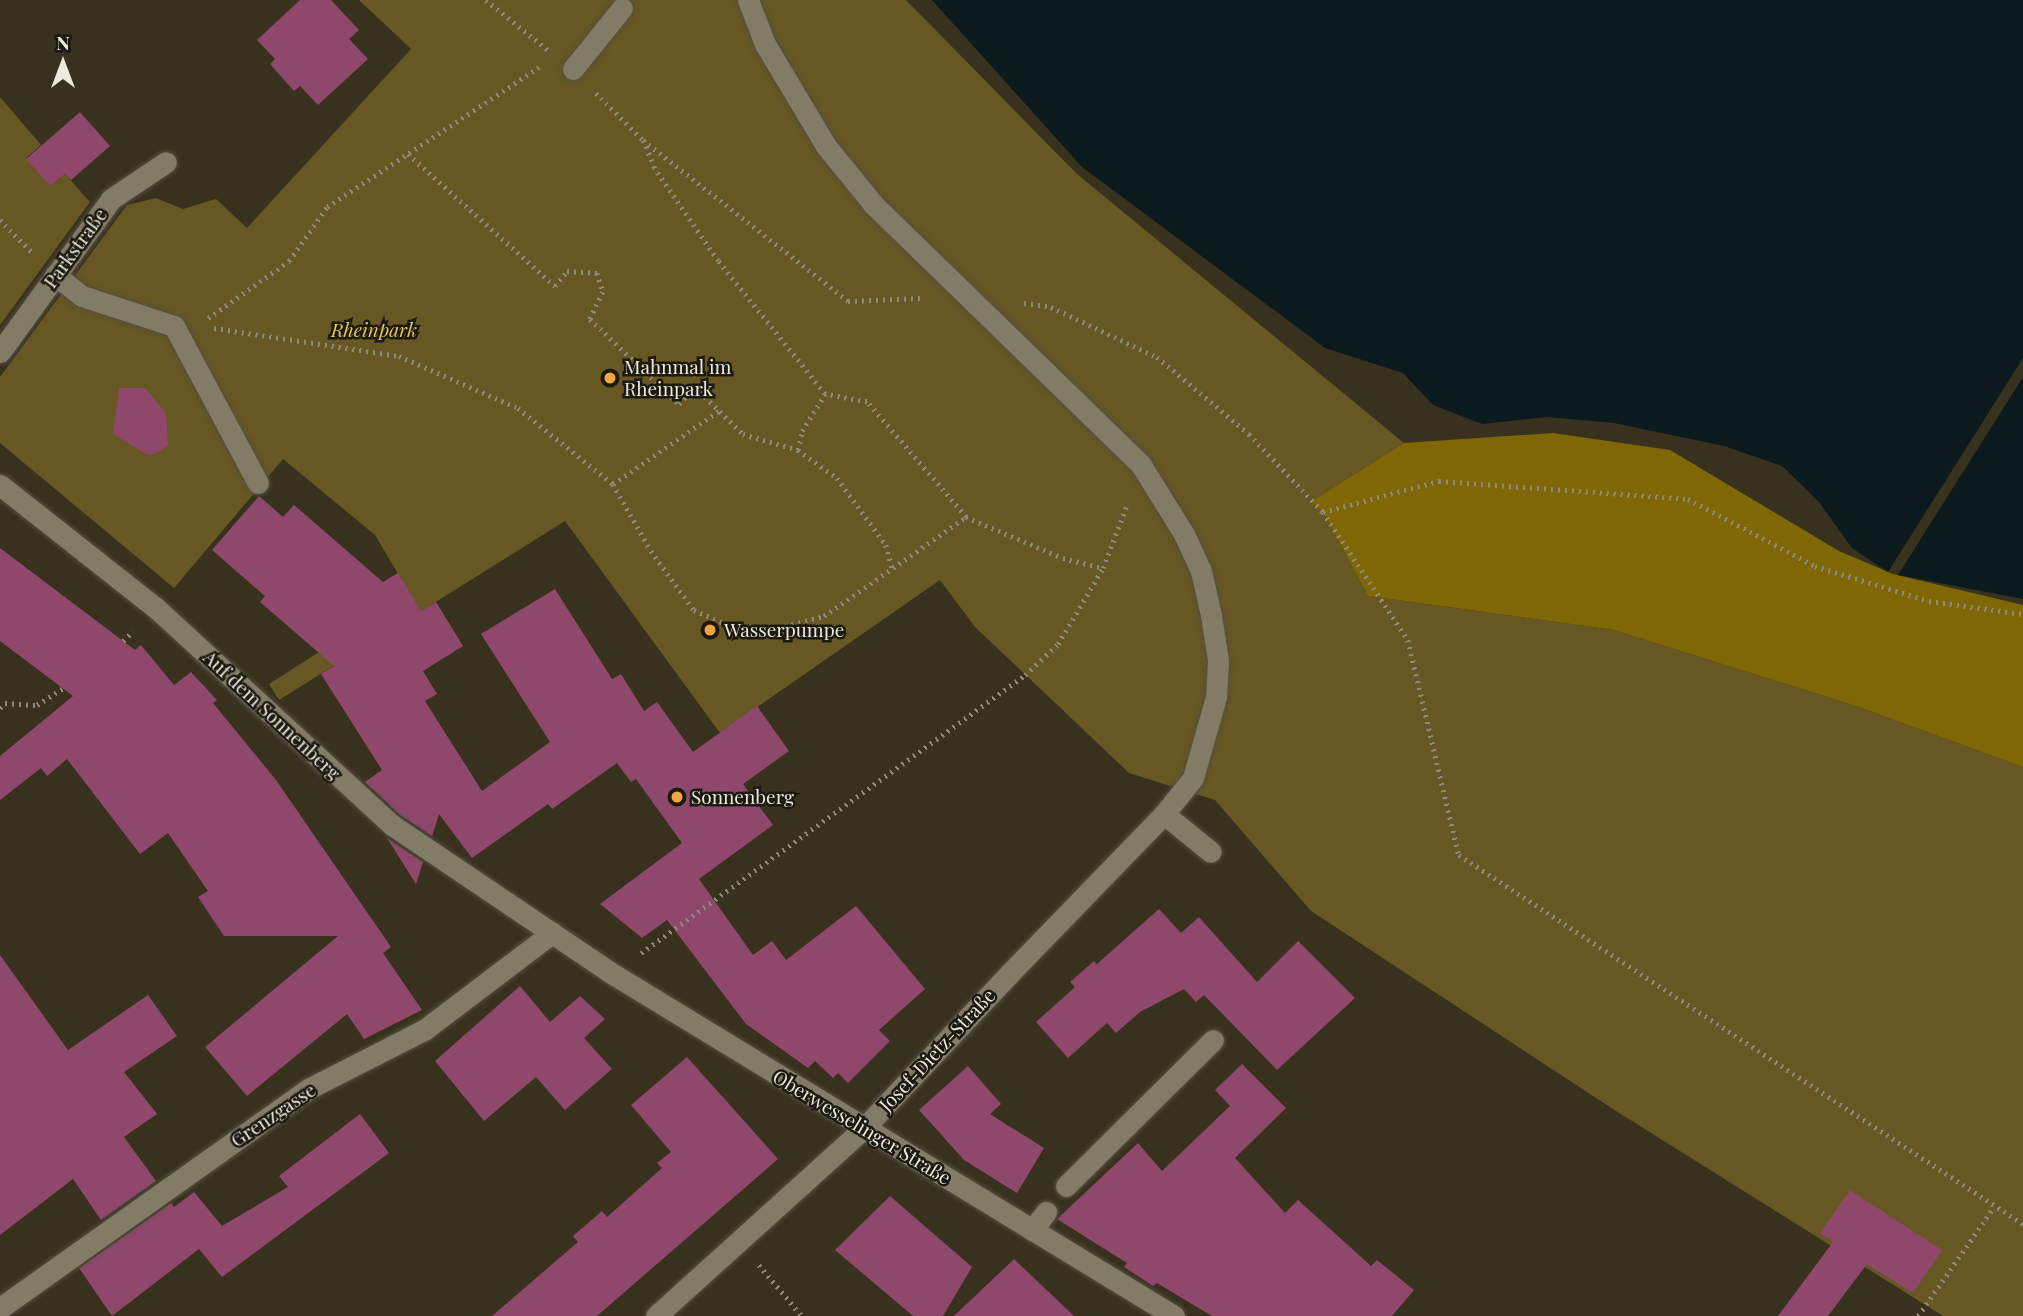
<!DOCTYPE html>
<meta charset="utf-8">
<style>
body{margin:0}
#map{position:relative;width:2023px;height:1316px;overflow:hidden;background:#37311e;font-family:"Playfair Display",serif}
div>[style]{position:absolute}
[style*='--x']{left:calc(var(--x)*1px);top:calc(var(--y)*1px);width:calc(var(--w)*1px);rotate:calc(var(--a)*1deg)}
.green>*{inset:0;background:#665723}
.forest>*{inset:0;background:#7f6705}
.water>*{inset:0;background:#0b1a1d}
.building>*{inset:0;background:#8f486c}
.path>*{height:4.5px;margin-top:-2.25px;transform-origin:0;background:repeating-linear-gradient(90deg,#8e897a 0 2px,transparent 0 7px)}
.roads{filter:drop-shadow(0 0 2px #544f3f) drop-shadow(0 0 2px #544f3f)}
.lane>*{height:21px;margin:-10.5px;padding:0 10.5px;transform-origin:10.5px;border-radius:10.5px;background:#827c67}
.street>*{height:21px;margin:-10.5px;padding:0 10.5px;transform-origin:10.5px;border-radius:10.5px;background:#827c67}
.dots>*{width:19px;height:19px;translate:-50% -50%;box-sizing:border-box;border:4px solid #1c1911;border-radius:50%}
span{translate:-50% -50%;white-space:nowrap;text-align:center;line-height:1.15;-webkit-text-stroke:5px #1c1911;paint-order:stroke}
.street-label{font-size:19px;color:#ece9dd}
.park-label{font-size:19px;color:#e7c656;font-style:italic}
.poi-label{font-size:19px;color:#ece9dd}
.left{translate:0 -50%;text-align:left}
.north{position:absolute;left:28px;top:28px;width:70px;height:70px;-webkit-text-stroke:5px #1c1911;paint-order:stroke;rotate:0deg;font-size:19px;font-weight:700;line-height:28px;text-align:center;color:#ece9dd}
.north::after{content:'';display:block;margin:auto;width:24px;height:32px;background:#ece9dd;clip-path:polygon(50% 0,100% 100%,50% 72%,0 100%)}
</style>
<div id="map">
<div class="green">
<div style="clip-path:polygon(359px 0,906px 0,1077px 174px,1404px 443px,1310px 502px,1323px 512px,1368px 596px,1614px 630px,1856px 706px,2023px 767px,2023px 1316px,1943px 1316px,1616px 1111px,1311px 911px,1215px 800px,1129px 773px,975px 627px,940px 580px,720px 733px,565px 521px,279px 700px,269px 684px,410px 594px,375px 535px,283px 459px,174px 588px,0 443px,0 377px,127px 205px,156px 198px,183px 209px,216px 199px,247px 228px,411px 49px)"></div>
<div style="clip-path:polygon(0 97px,41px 145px,26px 158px,50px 186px,65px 174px,90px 202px,0 325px)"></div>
</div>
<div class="forest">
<div style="clip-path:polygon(1553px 433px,1670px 450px,1839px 551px,1893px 574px,2023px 605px,2023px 767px,1856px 706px,1614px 630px,1368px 596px,1323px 512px,1310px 502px,1404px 443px)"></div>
</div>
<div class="water">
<div style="clip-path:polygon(932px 0,2023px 0,2023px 358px,1888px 572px,1852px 548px,1819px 502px,1782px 466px,1724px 446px,1614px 423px,1547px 417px,1482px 424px,1433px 405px,1403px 373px,1325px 348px,1082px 167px)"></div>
<div style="clip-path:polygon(2023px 377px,2023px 599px,1898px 575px)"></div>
</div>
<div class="building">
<div style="clip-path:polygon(300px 0,331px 0,359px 30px,349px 39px,368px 59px,318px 105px,300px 86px,294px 91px,270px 64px,275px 59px,257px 40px)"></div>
<div style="clip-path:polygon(80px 112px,110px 146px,71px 180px,65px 174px,50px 186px,26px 159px)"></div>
<div style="clip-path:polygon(119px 388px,145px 388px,166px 413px,168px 446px,150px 456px,113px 434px)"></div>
<div style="clip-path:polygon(259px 496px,283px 517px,294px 505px,383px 582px,398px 573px,421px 611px,436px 602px,463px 646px,423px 671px,437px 694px,425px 701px,482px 791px,550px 742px,481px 634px,555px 589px,612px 679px,621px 674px,644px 711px,657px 702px,693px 752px,757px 706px,789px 751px,743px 784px,773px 825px,699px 879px,753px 955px,772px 941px,786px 960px,856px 906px,925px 989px,879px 1030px,890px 1041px,848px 1083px,838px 1073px,833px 1078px,815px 1061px,808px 1068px,746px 1024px,667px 920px,642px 938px,600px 904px,682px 843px,636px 779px,631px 782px,617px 763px,552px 809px,548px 804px,472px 858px,439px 814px,432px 836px,400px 815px,365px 782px,382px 770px,321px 674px,334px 666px,260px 602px,265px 596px,212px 550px)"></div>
<div style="clip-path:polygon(0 548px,135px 650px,141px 645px,174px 685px,191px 672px,217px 700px,213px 703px,276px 780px,391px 947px,383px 953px,422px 1010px,364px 1039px,347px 1014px,247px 1096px,205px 1047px,338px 936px,224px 936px,198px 897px,208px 891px,168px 833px,140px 854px,67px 759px,47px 776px,41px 768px,0 800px,0 756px,73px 696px,0 641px)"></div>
<div style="clip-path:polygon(387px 838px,423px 862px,416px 884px)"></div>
<div style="clip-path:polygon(1159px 909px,1181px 933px,1199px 917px,1257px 982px,1298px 941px,1355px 998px,1277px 1070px,1204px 995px,1196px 1002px,1184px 989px,1140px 1012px,1116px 1033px,1107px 1023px,1068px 1058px,1036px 1022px,1075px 987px,1070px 982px,1094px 961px,1097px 964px)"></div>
<div style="clip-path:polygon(0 955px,68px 1050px,148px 995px,177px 1036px,124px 1072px,157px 1114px,124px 1137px,156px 1181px,101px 1220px,73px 1179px,0 1235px)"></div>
<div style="clip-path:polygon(520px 986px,550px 1022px,580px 996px,605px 1019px,584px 1038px,612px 1069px,565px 1110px,536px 1077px,484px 1121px,435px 1061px)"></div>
<div style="clip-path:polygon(687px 1057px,778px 1159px,597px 1316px,492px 1316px,578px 1242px,573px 1236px,602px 1211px,607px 1217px,662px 1168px,657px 1163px,671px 1152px,631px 1105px)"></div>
<div style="clip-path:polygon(1242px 1064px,1286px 1108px,1235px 1158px,1285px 1213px,1298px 1200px,1371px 1266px,1377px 1260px,1414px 1290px,1392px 1316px,1212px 1316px,1157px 1283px,1153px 1286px,1124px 1267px,1127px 1263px,1057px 1219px,1138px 1143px,1162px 1171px,1230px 1106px,1215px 1090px)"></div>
<div style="clip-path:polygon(968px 1066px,1001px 1104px,990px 1114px,1044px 1148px,1017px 1193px,964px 1160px,919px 1110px)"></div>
<div style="clip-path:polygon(360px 1114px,389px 1153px,222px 1277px,199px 1249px,112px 1316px,79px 1268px,171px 1203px,174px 1207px,194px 1192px,222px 1226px,288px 1187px,279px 1176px)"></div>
<div style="clip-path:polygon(1850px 1190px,1942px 1250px,1913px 1293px,1867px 1264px,1828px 1316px,1778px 1316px,1833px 1242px,1820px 1233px)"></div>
<div style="clip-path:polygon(890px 1196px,972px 1267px,943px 1316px,913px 1316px,835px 1250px)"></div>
<div style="clip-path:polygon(1014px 1259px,1074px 1316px,954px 1316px)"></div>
</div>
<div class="path">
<div style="--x:486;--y:0;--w:80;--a:38.9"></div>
<div style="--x:596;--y:93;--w:66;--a:45"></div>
<div style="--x:643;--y:140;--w:261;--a:38.1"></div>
<div style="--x:848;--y:301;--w:74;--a:-2.3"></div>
<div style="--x:408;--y:154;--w:198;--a:41.9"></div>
<div style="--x:555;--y:286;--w:19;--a:-51"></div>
<div style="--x:567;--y:271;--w:30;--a:4"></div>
<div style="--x:597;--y:273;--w:20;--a:72"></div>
<div style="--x:603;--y:292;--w:30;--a:116"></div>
<div style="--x:590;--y:319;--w:123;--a:43.7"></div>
<div style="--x:679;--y:404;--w:23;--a:-47"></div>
<div style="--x:695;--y:387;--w:67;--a:44.4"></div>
<div style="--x:743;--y:434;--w:57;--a:16.2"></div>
<div style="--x:798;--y:450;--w:19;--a:-78"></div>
<div style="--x:802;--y:431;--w:44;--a:-58.1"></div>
<div style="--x:0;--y:220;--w:45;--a:45"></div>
<div style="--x:1024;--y:303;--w:27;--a:8"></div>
<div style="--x:1051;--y:307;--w:117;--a:25.3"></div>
<div style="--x:1157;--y:357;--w:120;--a:39.9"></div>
<div style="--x:1249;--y:434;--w:108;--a:46.5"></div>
<div style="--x:1323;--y:512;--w:154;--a:56.4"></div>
<div style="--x:1408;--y:640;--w:221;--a:76.7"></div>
<div style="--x:1459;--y:855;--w:674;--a:33.19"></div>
<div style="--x:208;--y:318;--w:99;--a:-35.1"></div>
<div style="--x:289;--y:261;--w:66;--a:-54.9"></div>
<div style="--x:327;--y:207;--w:256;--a:-33.4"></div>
<div style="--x:214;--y:328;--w:187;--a:8.6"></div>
<div style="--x:399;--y:356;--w:130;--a:23.6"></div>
<div style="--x:518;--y:408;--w:122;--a:38.7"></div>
<div style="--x:613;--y:484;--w:130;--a:-34.7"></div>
<div style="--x:798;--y:450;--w:48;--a:35.7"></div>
<div style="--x:837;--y:478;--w:83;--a:53.8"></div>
<div style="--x:886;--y:545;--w:24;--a:75"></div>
<div style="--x:613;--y:484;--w:77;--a:60.4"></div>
<div style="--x:651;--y:551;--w:73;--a:53.9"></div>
<div style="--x:694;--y:610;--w:62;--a:23.7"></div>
<div style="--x:751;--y:635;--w:75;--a:-14.6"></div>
<div style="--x:824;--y:616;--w:173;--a:-34.9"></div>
<div style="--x:966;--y:517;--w:152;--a:-130.7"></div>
<div style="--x:867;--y:402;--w:43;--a:-169.2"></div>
<div style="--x:825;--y:394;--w:171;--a:-128.8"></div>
<div style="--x:718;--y:261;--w:113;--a:-124.5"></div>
<div style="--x:654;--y:168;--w:30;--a:-111"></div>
<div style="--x:1323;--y:512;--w:120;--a:-15"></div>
<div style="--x:1439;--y:481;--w:250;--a:4.1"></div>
<div style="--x:1688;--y:499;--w:144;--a:27.8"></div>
<div style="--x:1815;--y:566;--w:119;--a:17.1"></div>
<div style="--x:1929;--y:601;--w:95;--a:7.9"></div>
<div style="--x:966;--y:517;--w:105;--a:22.9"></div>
<div style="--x:1063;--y:558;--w:41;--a:14"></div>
<div style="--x:1103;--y:568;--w:65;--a:-69.3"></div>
<div style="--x:123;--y:641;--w:14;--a:-45"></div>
<div style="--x:0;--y:708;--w:7;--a:-45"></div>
<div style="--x:5;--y:703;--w:32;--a:4"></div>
<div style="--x:37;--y:705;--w:30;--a:-33"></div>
<div style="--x:641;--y:953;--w:474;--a:-35.9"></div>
<div style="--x:1025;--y:675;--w:45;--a:-43.2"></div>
<div style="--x:1058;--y:644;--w:88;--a:-59.4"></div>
<div style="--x:759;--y:1265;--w:67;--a:49.9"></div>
<div style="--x:1918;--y:1316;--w:131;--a:-55.2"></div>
</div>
<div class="roads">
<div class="lane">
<div style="--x:748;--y:0;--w:47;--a:68.9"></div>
<div style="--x:765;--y:44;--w:119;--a:59.1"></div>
<div style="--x:826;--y:146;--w:76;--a:50.9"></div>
<div style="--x:874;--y:205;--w:373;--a:44.2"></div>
<div style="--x:1141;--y:465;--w:81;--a:58.1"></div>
<div style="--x:1184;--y:534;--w:41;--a:65.3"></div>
<div style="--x:1201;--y:571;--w:45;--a:77.2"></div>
<div style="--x:1211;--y:615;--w:46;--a:81.2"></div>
<div style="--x:1218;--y:660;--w:37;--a:93"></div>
<div style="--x:1216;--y:697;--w:84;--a:105.9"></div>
<div style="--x:1193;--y:778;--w:46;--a:128.9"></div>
<div style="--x:55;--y:275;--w:34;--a:38"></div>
<div style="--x:82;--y:296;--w:97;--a:18.1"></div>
<div style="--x:174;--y:326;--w:178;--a:61.9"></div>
<div style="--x:1010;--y:973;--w:221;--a:-45.9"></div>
<div style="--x:1164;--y:814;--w:60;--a:39"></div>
<div style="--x:1066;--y:1186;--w:207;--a:-44.8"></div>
<div style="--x:1032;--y:1230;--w:23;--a:-52"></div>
</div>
<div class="street">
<div style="--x:573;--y:69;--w:78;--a:-51.2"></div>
<div style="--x:0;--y:352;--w:189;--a:-54"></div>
<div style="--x:111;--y:199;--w:66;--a:-33.9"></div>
<div style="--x:0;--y:485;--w:199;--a:38.3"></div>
<div style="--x:156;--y:608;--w:321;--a:42.6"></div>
<div style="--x:392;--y:825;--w:267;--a:34"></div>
<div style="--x:613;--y:974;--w:657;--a:31.37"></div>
<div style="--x:0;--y:1308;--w:378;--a:-35.4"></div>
<div style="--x:308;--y:1089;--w:130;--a:-27"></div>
<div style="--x:424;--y:1030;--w:161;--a:-37.2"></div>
<div style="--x:656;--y:1316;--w:280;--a:-42.1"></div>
<div style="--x:864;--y:1128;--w:213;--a:-46.7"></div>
</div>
</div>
<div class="dots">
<div style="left:610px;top:378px;background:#f2a542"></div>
<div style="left:710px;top:630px;background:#f2a542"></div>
<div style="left:677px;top:797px;background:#f2a542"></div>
</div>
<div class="street-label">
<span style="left:75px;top:248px;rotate:-54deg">Parkstraße</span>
<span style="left:272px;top:715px;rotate:43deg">Auf dem Sonnenberg</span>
<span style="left:937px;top:1050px;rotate:-47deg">Josef-Dietz-Straße</span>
<span style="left:273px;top:1115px;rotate:-34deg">Grenzgasse</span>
<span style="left:862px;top:1127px;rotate:31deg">Oberwesselinger Straße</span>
</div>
<div class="park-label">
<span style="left:374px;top:330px">Rheinpark</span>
</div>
<div class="poi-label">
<span class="left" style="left:624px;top:378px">Mahnmal im<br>Rheinpark</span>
<span class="left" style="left:724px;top:630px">Wasserpumpe</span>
<span class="left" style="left:691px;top:797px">Sonnenberg</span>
</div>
<div class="north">N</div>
</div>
